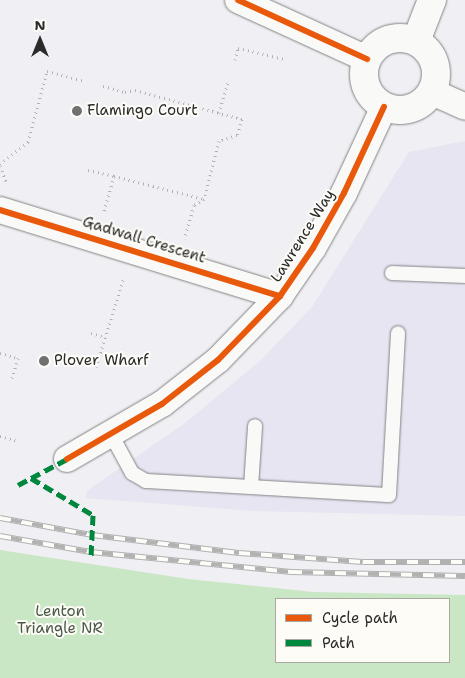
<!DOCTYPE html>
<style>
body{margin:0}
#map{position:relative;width:465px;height:678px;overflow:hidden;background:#f0eff3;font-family:"Shantell Sans",sans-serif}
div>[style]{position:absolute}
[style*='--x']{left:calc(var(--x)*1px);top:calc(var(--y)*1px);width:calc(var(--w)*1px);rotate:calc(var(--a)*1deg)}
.built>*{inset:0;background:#e6e5f1}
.green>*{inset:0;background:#c9e6c5}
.path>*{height:3px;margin-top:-1.5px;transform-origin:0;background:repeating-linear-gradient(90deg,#b3b2b2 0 1px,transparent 0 5px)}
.roads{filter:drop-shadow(0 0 1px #848385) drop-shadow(0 0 1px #848385)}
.service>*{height:14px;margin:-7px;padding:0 7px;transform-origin:7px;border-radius:7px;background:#f9f9f8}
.minor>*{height:26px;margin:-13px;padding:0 13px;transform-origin:13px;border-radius:13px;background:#f9f9f8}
.tertiary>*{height:28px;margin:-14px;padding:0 14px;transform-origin:14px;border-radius:14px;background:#f9f9f8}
.tertiary>.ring{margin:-14px;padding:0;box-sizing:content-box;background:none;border:28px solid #f9f9f8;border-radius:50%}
.rail>*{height:5.5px;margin-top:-2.75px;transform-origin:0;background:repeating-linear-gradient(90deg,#fdfcf7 0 11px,#b3b2b2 0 22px);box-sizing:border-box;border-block:1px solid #b3b2b2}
.quiet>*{height:5px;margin-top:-2.5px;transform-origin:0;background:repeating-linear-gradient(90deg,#00873e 0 10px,transparent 0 15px)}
.cycleway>*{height:6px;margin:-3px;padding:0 3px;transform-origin:3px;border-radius:3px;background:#e8590c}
.dots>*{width:14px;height:14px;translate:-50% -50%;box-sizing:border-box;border:2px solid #fdfcf7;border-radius:50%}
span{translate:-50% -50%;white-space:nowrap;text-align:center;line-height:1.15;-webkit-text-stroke:4px #fdfcf7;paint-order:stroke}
.poi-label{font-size:15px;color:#2b2b2b}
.left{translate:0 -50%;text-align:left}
.street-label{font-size:15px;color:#2b2b2b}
.park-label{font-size:15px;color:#4a5848}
.legend{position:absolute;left:275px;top:598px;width:175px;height:65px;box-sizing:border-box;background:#fdfcf7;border:1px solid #a9a8a5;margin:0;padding:6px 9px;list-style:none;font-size:15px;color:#2b2b2b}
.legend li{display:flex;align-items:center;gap:10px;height:25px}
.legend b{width:25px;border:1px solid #a9a8a5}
.north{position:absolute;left:15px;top:15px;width:50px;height:50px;-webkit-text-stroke:4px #fdfcf7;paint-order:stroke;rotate:0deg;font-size:14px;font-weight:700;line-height:20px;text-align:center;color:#2b2b2b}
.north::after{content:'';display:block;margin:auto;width:18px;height:22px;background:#2b2b2b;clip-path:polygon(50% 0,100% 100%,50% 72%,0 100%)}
</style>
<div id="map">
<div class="built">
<div style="clip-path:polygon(465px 141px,465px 516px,254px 511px,86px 498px,87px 491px,185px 423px,260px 361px,312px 307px,409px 152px)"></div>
</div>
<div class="green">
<div style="clip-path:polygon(evenodd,0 550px,188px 579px,313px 592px,465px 595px,465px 678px,0 678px,0 550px,276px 599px,449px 599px,449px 662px,276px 662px,276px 599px)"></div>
</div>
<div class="path">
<div style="--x:235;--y:60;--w:12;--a:-76"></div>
<div style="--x:238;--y:48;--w:47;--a:13.4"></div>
<div style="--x:103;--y:86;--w:23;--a:15"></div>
<div style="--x:125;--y:92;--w:10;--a:-11"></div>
<div style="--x:135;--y:90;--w:111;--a:15.2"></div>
<div style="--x:242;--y:119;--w:17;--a:107"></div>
<div style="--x:237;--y:135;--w:19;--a:162"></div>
<div style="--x:219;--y:141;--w:60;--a:104.5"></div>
<div style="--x:204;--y:199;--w:12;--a:149"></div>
<div style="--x:194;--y:205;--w:35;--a:106"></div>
<div style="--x:219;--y:113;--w:32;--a:-74"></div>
<div style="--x:0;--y:164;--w:36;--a:-38"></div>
<div style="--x:28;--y:142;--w:73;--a:-75"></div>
<div style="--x:47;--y:71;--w:38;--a:15"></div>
<div style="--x:0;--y:166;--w:18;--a:68"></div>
<div style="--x:88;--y:170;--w:27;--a:13"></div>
<div style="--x:114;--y:176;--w:37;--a:106"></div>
<div style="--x:114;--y:176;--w:93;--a:14.3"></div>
<div style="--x:91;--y:333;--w:15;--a:16"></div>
<div style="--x:0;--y:353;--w:19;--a:16"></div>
<div style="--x:18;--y:358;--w:21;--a:107"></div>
<div style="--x:96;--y:367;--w:94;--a:-72.7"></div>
<div style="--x:0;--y:436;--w:19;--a:16"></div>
</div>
<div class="roads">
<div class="service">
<div style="--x:392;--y:273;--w:73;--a:2.4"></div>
<div style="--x:112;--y:436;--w:42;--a:61.6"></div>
<div style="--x:132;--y:473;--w:16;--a:30"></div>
<div style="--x:146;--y:481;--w:243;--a:3.3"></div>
<div style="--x:389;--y:495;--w:162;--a:-86.8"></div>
<div style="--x:251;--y:487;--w:61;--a:-86.2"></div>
</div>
<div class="minor">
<div style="--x:238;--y:0;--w:142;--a:24.6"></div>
<div style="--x:432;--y:92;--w:36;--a:24"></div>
<div style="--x:0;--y:210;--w:293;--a:17.1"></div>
<div style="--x:67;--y:459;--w:110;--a:-30.1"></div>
<div style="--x:162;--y:404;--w:71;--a:-38.2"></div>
<div style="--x:218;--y:360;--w:89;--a:-45.9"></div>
<div style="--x:280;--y:296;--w:58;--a:-55.5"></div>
<div style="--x:313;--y:248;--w:63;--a:-60.6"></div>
<div style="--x:344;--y:193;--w:95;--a:-65.1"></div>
</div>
<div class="tertiary">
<div class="ring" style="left:364px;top:38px;width:44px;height:44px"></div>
<div style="--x:416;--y:41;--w:44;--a:-68.7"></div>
</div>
</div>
<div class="rail">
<div style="--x:0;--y:518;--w:94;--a:10.5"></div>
<div style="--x:92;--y:535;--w:148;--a:7"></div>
<div style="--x:239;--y:553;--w:124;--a:4.2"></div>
<div style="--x:363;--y:562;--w:102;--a:0"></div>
<div style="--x:0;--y:536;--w:92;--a:10"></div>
<div style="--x:91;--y:552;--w:201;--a:5.7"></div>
<div style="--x:291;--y:572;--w:174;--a:1.3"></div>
</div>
<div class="quiet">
<div style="--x:31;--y:478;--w:72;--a:30.8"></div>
<div style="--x:93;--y:515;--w:42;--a:92.7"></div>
<div style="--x:18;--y:485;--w:55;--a:-28"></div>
</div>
<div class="cycleway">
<div style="--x:238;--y:0;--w:142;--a:24.6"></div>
<div style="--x:0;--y:210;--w:293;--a:17.1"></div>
<div style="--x:67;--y:459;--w:110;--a:-30.1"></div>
<div style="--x:162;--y:404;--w:71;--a:-38.2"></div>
<div style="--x:218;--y:360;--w:89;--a:-45.9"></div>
<div style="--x:280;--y:296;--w:58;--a:-55.5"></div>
<div style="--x:313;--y:248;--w:63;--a:-60.6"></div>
<div style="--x:344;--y:193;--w:95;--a:-65.1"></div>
</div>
<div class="dots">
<div style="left:77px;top:111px;background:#707071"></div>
<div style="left:44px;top:361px;background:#707071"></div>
</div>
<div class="poi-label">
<span class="left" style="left:87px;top:111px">Flamingo Court</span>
<span class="left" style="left:54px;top:361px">Plover Wharf</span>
</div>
<div class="street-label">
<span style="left:303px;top:236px;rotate:-58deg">Lawrence Way</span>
<span style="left:144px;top:240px;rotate:17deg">Gadwall Crescent</span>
</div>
<div class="park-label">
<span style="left:60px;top:620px">Lenton<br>Triangle NR</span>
</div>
<ul class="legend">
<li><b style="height:6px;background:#e8590c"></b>Cycle path</li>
<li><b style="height:6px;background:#00873e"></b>Path</li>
</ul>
<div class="north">N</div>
</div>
